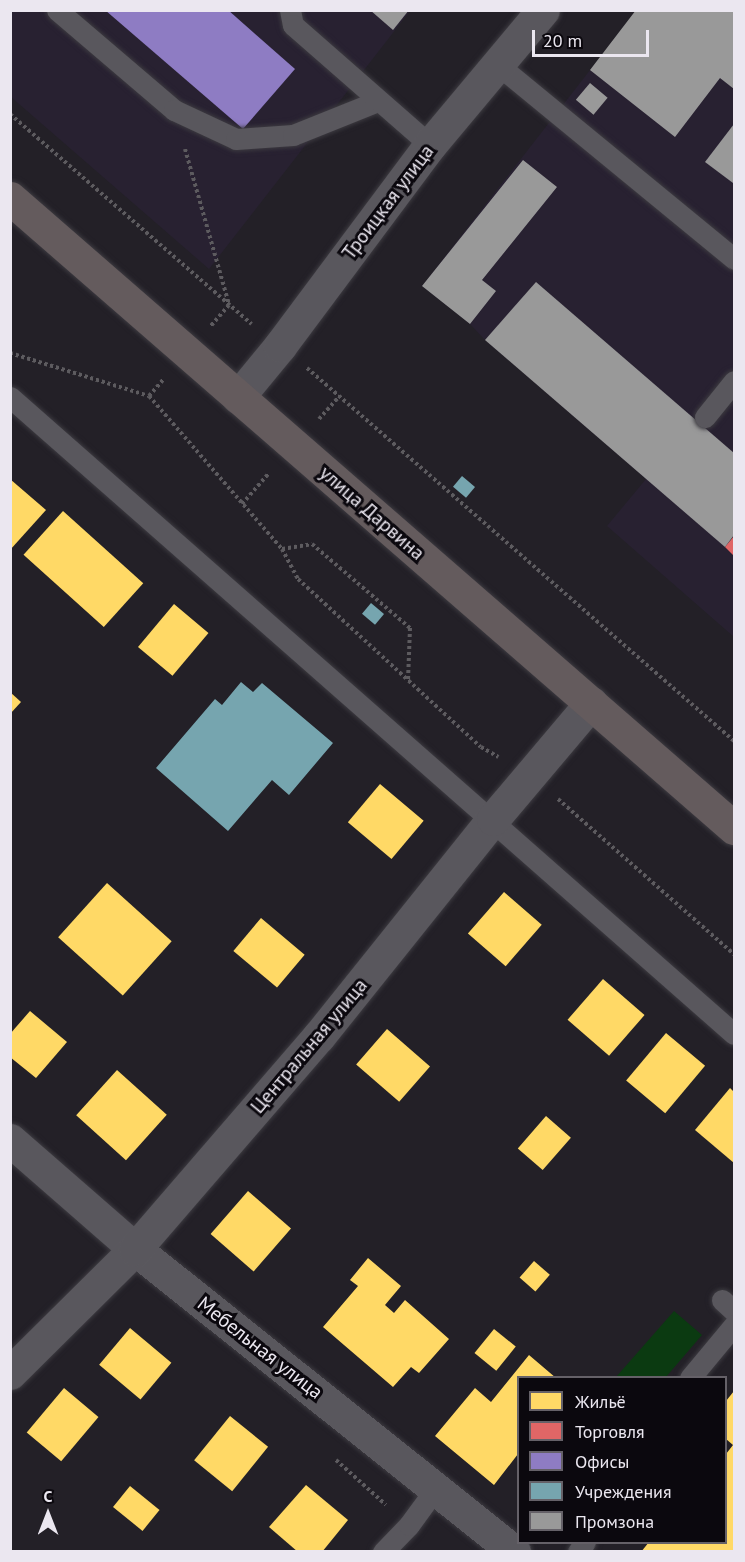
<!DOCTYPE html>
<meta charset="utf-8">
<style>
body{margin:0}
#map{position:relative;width:745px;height:1562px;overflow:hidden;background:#232027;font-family:"PT Sans",sans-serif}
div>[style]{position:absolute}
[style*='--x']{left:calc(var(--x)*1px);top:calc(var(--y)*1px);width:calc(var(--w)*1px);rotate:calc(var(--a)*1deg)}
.built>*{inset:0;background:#282131}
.green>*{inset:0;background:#0b3a11}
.homes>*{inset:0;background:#ffd966;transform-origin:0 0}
.shops>*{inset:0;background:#e06666}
.offices>*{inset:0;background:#8e7cc3}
.public>*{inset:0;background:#76a5af;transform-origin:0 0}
.industry>*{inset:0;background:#999;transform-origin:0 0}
.path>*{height:4px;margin-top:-2px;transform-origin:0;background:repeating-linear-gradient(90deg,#5d5b5f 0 3px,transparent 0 6px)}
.roads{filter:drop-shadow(0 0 2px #3c3a40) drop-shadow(0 0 2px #3c3a40)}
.service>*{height:21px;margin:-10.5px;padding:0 10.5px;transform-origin:10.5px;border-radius:10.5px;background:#59575d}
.minor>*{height:33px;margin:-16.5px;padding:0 16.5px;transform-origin:16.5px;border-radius:16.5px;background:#59575d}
.primary>*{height:33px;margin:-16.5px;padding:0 16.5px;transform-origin:16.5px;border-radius:16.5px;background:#645b5d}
span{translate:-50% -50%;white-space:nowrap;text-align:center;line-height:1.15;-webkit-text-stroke:6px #0b080e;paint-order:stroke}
.street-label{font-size:20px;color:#ebe7f0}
.frame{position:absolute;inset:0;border:12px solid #ebe7f0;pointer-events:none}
.legend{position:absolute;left:517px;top:1376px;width:210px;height:168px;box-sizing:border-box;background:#0b080e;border:2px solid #656168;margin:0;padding:8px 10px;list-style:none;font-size:18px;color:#ebe7f0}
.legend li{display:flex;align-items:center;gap:12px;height:30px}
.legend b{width:30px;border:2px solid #656168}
.north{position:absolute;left:18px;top:1484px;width:60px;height:60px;-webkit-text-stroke:4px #0b080e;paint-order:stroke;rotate:0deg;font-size:16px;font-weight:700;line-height:24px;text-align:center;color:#ebe7f0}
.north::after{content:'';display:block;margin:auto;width:21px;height:27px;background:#ebe7f0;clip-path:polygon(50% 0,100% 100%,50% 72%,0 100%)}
.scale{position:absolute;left:532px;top:30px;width:117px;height:27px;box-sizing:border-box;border:3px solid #ebe7f0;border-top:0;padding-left:8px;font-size:18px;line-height:21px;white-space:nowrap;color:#ebe7f0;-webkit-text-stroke:4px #0b080e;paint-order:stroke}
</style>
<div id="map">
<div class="built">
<div style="clip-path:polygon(11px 11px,410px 11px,209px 269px,11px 97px)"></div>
<div style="clip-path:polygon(636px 11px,734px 11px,734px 637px,607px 526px,646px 479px,485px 340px,470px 324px,422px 286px)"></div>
</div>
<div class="green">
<div style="clip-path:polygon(674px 1311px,702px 1335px,666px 1377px,616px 1377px)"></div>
</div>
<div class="homes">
<div style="clip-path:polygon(10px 479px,46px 510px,10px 550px)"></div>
<div style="left:63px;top:511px;width:108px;height:59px;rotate:42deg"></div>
<div style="left:174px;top:604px;width:45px;height:56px;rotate:40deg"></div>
<div style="clip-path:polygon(10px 692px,21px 702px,10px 714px)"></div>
<div style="left:380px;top:784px;width:57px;height:50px;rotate:40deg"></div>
<div style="left:107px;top:883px;width:87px;height:73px;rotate:42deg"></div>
<div style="left:504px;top:892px;width:50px;height:55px;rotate:41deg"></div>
<div style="left:261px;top:918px;width:57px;height:43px;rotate:40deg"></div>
<div style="left:603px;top:979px;width:55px;height:54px;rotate:41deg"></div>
<div style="clip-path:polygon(30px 1011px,67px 1042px,36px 1078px,10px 1057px,10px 1034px)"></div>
<div style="left:387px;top:1029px;width:57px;height:47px;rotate:41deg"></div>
<div style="left:666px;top:1033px;width:51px;height:62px;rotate:40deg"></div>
<div style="left:117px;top:1070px;width:67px;height:61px;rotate:42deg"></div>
<div style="clip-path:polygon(730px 1088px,734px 1092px,734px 1163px,695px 1130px)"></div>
<div style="left:546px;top:1116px;width:33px;height:43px;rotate:41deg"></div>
<div style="left:248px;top:1191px;width:57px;height:57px;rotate:41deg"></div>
<div style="clip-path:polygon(368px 1258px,401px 1286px,385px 1305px,394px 1313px,405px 1300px,449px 1339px,419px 1373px,411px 1367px,393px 1387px,323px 1327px,358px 1286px,350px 1280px)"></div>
<div style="left:534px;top:1261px;width:21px;height:22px;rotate:41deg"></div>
<div style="left:130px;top:1328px;width:54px;height:48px;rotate:40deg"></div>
<div style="left:494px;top:1329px;width:28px;height:31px;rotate:39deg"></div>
<div style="clip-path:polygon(529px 1355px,556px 1378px,518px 1378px,518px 1454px,494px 1485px,435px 1436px,475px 1388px,491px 1402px)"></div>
<div style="left:64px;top:1388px;width:45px;height:58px;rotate:40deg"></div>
<div style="clip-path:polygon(734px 1391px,734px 1552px,641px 1552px,649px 1542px,726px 1542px,726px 1454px,733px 1445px,726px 1439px,726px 1401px)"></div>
<div style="left:230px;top:1416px;width:49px;height:57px;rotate:39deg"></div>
<div style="clip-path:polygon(306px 1485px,348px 1520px,322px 1552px,298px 1552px,269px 1527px)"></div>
<div style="left:130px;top:1486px;width:38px;height:27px;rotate:39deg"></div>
</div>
<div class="shops">
<div style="clip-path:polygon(734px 536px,734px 556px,725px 547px)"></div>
</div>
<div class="offices">
<div style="clip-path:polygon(105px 10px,228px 10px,295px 69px,243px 129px)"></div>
</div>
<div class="public">
<div style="left:462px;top:476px;width:17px;height:14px;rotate:40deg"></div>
<div style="left:371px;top:603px;width:17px;height:14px;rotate:40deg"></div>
<div style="clip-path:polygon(241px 682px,253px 692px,262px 683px,333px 743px,289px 795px,272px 780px,228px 831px,156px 768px,215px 699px,222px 705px)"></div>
</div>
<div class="industry">
<div style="clip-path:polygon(370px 10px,409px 10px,393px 30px)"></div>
<div style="clip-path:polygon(636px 10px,734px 10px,734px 89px,720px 78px,675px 137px,590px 70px)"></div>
<div style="left:590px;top:83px;width:23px;height:22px;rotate:40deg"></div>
<div style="clip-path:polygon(734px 124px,734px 181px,733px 183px,705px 162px)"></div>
<div style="clip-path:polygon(523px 160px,557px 187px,482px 280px,496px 291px,470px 324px,422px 286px)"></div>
<div style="clip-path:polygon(536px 282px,734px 453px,734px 535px,725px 547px,485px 340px)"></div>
</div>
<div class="path">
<div style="--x:10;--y:114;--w:320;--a:41"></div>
<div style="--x:185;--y:149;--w:162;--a:74.2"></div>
<div style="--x:229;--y:305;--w:28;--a:131"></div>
<div style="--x:10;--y:353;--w:145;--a:17.2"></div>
<div style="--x:149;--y:396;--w:203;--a:49"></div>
<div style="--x:282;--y:549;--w:34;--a:62"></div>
<div style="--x:298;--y:579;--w:248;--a:42.6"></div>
<div style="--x:481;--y:747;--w:20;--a:30"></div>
<div style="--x:307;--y:368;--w:567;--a:41.14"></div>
<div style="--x:149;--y:396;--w:23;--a:-49"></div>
<div style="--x:319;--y:419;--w:31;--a:-48"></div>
<div style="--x:242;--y:504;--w:41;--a:-48.9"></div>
<div style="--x:282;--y:549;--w:30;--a:-9"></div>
<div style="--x:312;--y:544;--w:129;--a:40.6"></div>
<div style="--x:410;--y:628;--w:52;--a:92.2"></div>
<div style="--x:558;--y:799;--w:235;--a:41.4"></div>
<div style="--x:336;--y:1460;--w:67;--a:42"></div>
</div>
<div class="roads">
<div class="service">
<div style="--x:57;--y:10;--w:154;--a:40.5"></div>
<div style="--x:174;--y:110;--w:68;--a:25.1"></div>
<div style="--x:236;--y:139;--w:57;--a:-4"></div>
<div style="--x:293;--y:135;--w:92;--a:-21.8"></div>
<div style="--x:290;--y:10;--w:15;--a:79"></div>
<div style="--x:293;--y:25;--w:182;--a:41.2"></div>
<div style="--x:497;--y:64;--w:307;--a:39.4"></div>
<div style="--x:10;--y:397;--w:964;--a:41.34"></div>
<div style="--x:705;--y:417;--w:46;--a:-51.1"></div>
<div style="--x:722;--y:1300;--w:16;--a:43"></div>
<div style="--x:690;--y:1378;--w:69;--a:-50.3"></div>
<div style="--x:383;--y:1552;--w:37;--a:-46"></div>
<div style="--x:409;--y:1525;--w:46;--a:-53.9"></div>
<div style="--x:578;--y:1552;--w:12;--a:-55"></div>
</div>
<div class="minor">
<div style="--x:238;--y:397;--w:66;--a:-50.5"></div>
<div style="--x:280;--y:346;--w:251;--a:-53.3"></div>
<div style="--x:430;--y:145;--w:176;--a:-50.1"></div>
<div style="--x:10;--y:1140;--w:166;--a:41.1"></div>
<div style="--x:135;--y:1249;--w:485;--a:38.6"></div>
<div style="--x:10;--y:1373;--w:176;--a:-44.8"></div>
<div style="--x:135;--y:1249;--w:281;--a:-49.2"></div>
<div style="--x:319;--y:1036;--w:278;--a:-51.3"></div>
<div style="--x:493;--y:819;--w:152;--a:-49.8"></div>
</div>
<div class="primary">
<div style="--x:10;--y:198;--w:960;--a:41.03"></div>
</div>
</div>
<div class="street-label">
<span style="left:388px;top:202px;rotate:-53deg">Троицкая улица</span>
<span style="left:372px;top:513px;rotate:41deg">улица Дарвина</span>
<span style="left:309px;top:1046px;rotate:-50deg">Центральная улица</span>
<span style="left:260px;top:1348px;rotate:38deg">Мебельная улица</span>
</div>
<div class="frame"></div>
<ul class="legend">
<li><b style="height:16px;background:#ffd966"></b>Жильё</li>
<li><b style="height:16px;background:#e06666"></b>Торговля</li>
<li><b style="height:16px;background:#8e7cc3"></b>Офисы</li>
<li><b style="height:16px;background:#76a5af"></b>Учреждения</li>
<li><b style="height:16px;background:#999"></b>Промзона</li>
</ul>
<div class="north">С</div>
<div class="scale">20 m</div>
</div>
